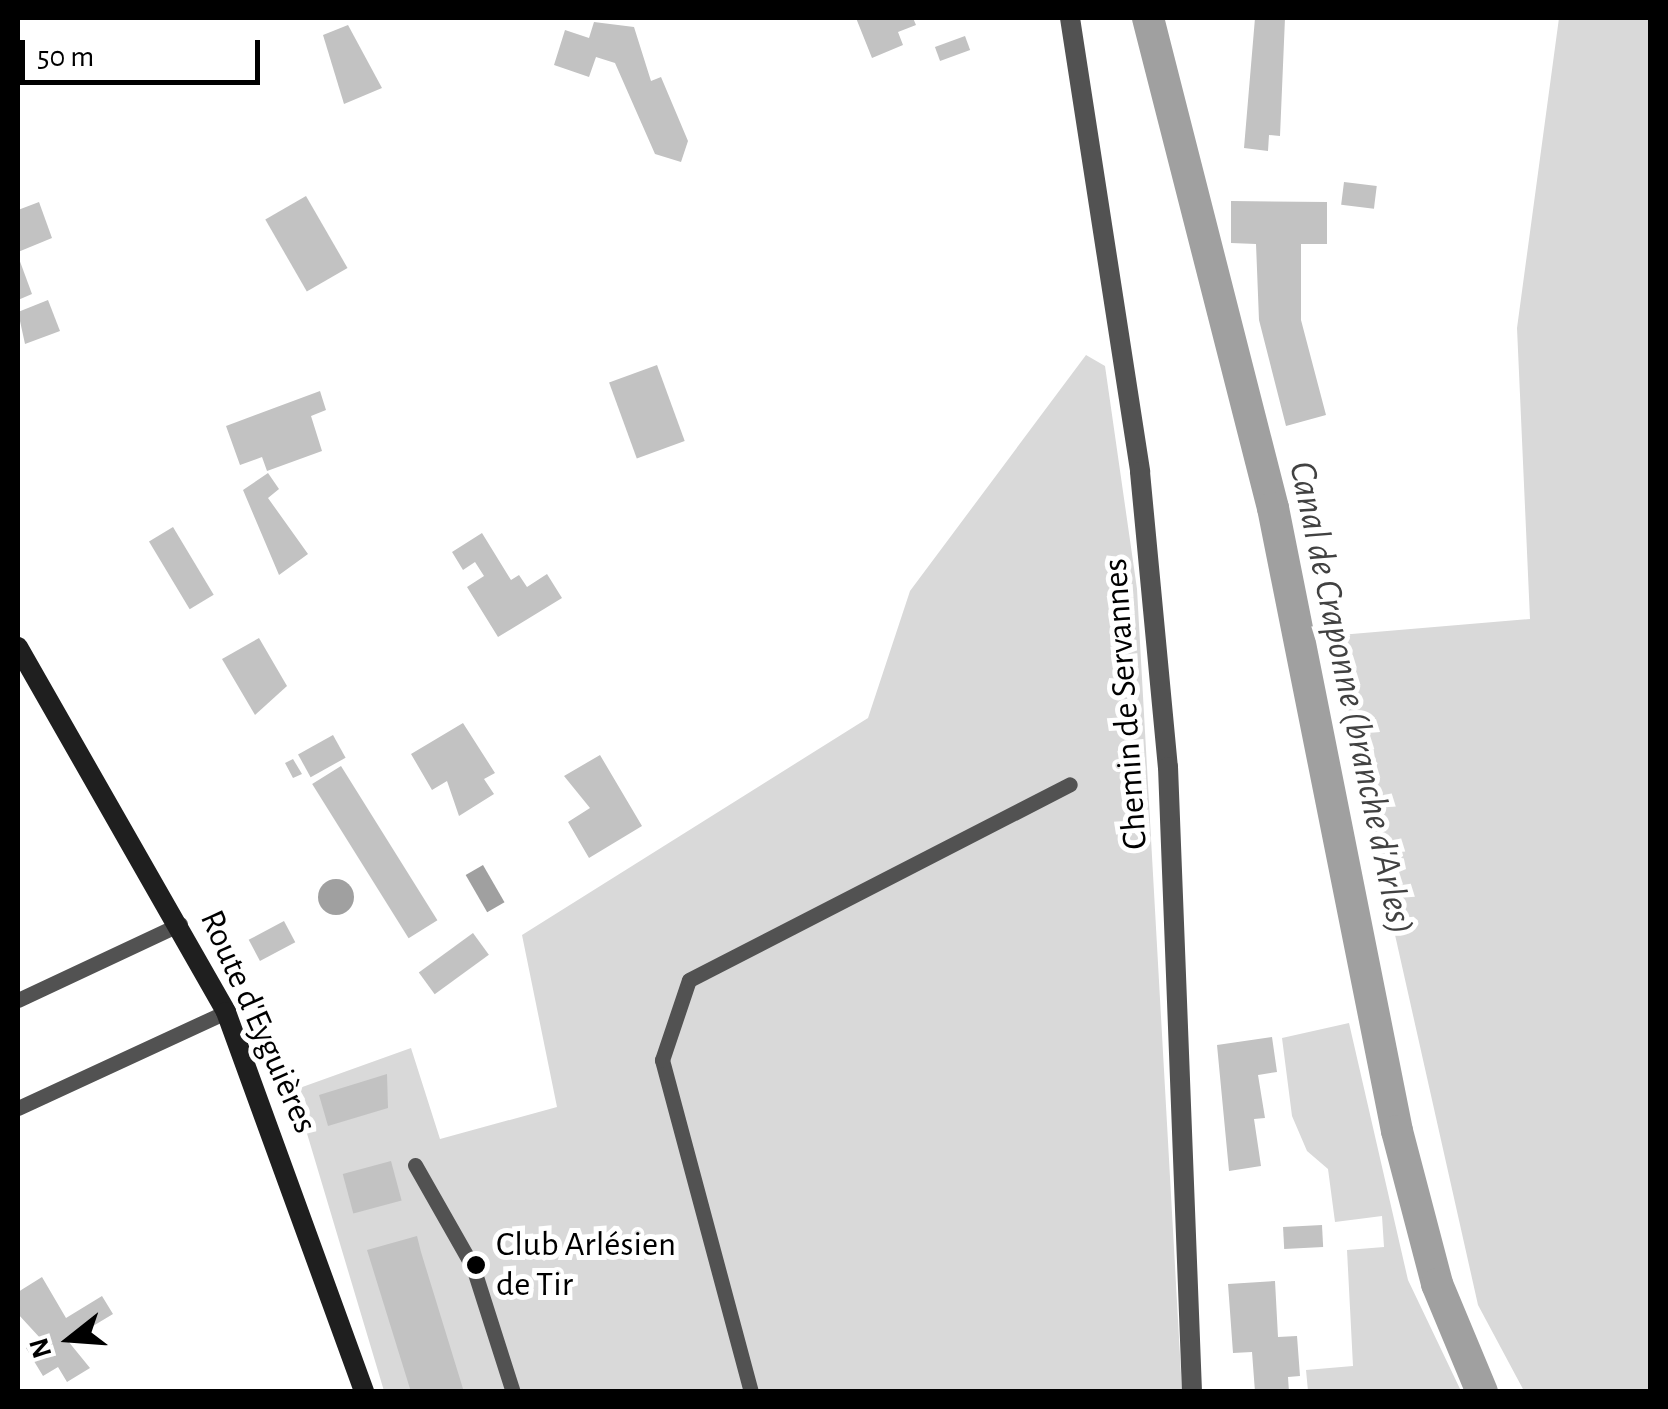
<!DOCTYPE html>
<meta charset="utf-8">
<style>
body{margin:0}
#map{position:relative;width:1668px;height:1409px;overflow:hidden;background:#fff;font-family:"Alegreya Sans",sans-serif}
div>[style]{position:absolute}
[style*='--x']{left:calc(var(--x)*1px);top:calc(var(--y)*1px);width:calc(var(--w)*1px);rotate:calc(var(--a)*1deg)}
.green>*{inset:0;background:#d9d9d9}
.water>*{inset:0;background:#a0a0a0;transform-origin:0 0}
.round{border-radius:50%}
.canal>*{height:32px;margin:-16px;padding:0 16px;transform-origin:16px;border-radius:16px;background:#a0a0a0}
.building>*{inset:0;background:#c2c2c2;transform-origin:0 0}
.service>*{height:15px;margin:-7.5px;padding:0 7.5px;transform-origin:7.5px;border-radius:7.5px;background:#525252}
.minor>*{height:20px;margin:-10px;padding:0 10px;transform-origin:10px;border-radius:10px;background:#525252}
.secondary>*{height:20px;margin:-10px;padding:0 10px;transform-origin:10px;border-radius:10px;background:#1f1f1f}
.dots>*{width:28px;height:28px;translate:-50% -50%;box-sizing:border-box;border:5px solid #fff;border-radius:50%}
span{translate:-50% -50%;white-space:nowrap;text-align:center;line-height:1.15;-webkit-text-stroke:10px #fff;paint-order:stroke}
.street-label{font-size:35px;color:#000}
.poi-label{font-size:35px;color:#000}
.left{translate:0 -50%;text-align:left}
.water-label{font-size:38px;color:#414141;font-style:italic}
.frame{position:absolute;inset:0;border:20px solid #000;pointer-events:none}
.north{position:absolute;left:20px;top:1289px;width:100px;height:100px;-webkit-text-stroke:8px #fff;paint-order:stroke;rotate:253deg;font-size:28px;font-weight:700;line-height:40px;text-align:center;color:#000}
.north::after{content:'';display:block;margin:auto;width:35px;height:45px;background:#000;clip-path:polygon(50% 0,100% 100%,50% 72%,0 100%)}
.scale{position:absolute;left:20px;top:40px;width:240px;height:45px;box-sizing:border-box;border:5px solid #000;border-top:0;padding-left:12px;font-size:30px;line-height:35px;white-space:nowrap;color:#000;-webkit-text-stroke:8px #fff;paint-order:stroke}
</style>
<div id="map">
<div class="green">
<div style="clip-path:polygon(1559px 18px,1650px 18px,1650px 1391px,1524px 1391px,1478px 1305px,1328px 636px,1530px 619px,1517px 328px)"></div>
<div style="clip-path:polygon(1086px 355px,1105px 366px,1137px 589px,1182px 1391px,384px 1391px,294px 1090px,411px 1048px,440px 1139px,557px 1107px,522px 935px,868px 718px,910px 591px)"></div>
<div style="clip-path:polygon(1349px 1023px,1408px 1280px,1461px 1391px,1308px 1391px,1306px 1370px,1353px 1366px,1347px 1250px,1384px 1247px,1382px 1216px,1335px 1222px,1328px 1169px,1307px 1151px,1292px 1116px,1282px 1038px)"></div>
</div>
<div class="water">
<div style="left:483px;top:865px;width:43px;height:20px;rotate:60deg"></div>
<div class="round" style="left:318px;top:879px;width:36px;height:36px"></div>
</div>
<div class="canal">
<div style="--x:1148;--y:18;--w:506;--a:75.69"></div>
<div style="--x:1273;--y:508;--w:635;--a:78.74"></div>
<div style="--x:1397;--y:1131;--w:158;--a:75.3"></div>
<div style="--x:1437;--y:1284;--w:117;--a:67.4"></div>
</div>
<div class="building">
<div style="clip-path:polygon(856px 18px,913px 18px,916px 25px,898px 32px,903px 45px,872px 58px)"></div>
<div style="clip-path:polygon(1255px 18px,1285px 18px,1280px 136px,1269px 135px,1268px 151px,1244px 148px)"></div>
<div style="clip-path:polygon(594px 22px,634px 27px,651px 81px,661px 77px,688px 141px,681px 162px,655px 154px,615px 63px,596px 57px,589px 77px,554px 65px,565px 30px,589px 38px)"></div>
<div style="clip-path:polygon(348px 25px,382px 88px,344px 104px,323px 35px)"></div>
<div style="left:965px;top:36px;width:15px;height:32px;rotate:70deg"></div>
<div style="left:1344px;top:182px;width:33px;height:23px;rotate:7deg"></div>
<div style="left:306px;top:196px;width:83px;height:47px;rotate:60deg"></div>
<div style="clip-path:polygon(1231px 201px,1327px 202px,1327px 244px,1301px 244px,1301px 320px,1326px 415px,1286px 426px,1259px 320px,1256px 244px,1231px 243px)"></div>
<div style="clip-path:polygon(39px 202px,52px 238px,18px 252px,18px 210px)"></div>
<div style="clip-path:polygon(18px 256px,32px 294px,18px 300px)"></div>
<div style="clip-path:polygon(48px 300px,60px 331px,25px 344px,18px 312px)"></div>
<div style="left:657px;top:365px;width:81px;height:51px;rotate:70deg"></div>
<div style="clip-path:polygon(320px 391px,326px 410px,311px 416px,322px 451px,267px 471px,262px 457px,240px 465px,226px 426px)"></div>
<div style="clip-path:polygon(268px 473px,279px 489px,268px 498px,308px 554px,279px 575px,243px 490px)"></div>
<div style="left:173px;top:527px;width:79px;height:28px;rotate:59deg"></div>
<div style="clip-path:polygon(482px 533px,511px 580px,519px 575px,527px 587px,547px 574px,562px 598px,498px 637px,467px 587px,484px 576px,475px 562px,463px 570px,452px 552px)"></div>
<div style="clip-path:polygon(259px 638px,287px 686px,255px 715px,222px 659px)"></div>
<div style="clip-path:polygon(463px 723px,495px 773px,484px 779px,494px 794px,459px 816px,447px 781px,432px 790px,411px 754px)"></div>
<div style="left:333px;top:735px;width:26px;height:40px;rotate:61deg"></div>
<div style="clip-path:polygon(600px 755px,642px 826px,589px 858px,568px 822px,590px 808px,564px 776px)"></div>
<div style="clip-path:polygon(293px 759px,302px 774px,293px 778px,285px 763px)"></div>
<div style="left:341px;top:766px;width:182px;height:34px;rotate:58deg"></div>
<div style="left:284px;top:921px;width:24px;height:40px;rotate:62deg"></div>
<div style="left:473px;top:933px;width:27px;height:67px;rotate:54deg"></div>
<div style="clip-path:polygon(1272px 1037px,1277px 1072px,1258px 1075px,1265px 1118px,1254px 1119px,1261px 1166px,1229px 1171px,1217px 1045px)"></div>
<div style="clip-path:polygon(387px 1074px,388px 1108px,328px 1126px,319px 1095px)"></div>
<div style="left:391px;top:1161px;width:41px;height:50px;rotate:75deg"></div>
<div style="left:1322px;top:1225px;width:22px;height:39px;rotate:87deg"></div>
<div style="clip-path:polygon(417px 1236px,421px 1252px,464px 1392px,411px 1392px,367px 1250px)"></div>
<div style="clip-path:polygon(42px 1277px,66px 1318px,102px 1296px,113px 1314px,68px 1341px,90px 1368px,67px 1382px,58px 1367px,43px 1376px,26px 1348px,41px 1339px,18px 1314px,18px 1292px)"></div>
<div style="clip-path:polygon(1275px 1281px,1278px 1337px,1297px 1336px,1300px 1376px,1288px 1377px,1289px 1392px,1255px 1392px,1252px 1352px,1233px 1353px,1228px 1284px)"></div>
</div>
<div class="service">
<div style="--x:18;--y:1000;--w:179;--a:-25.1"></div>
<div style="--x:18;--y:1108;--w:229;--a:-24.8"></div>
<div style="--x:415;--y:1165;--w:117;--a:60.4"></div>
<div style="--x:473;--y:1267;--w:131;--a:72.3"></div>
<div style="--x:751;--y:1392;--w:344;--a:-105"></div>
<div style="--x:662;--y:1060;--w:84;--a:-71.4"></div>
<div style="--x:689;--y:980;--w:428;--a:-27.2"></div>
</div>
<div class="minor">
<div style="--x:1070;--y:18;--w:459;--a:81.2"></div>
<div style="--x:1140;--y:472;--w:296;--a:84.6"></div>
<div style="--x:1168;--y:767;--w:625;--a:87.8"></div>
</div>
<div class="secondary">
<div style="--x:18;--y:647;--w:420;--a:60.3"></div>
<div style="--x:226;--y:1012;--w:404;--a:70"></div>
</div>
<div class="dots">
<div style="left:476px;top:1265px;background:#000"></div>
</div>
<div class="street-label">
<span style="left:1126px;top:704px;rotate:-94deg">Chemin de Servannes</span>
<span style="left:258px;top:1022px;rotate:66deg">Route d'Eyguières</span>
</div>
<div class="poi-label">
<span class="left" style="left:496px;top:1265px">Club Arlésien<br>de Tir</span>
</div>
<div class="water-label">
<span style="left:1350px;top:698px;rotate:78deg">Canal de Craponne (branche d'Arles)</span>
</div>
<div class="frame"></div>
<div class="north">N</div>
<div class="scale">50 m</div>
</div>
